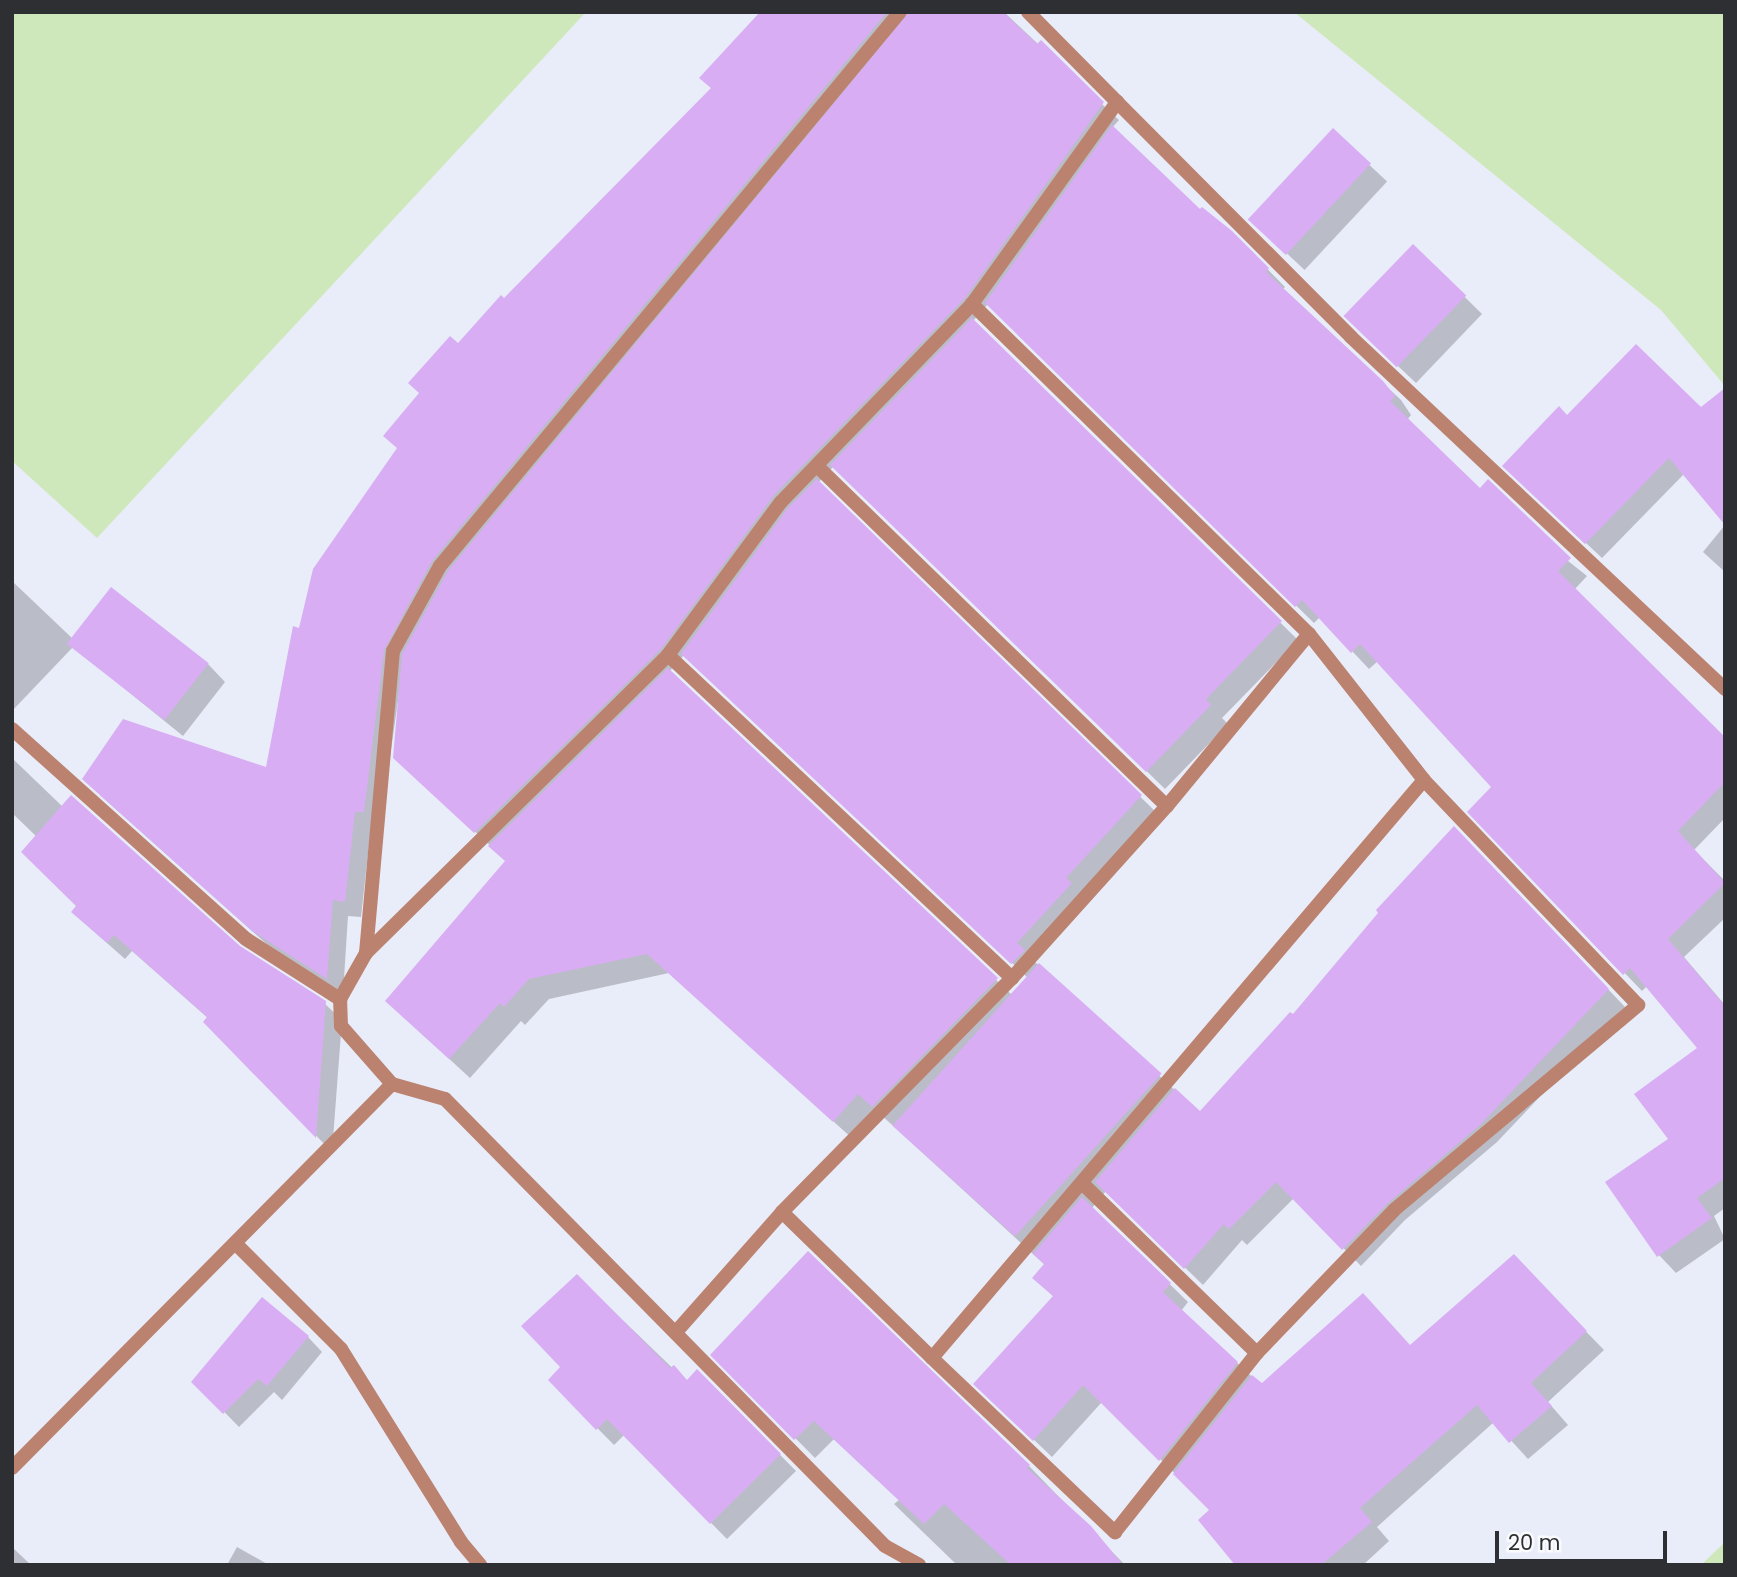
<!DOCTYPE html>
<style>
body{margin:0}
#map{position:relative;width:1737px;height:1577px;overflow:hidden;background:#e9edf9;font-family:Poppins,sans-serif}
div>[style]{position:absolute}
[style*='--x']{left:calc(var(--x)*1px);top:calc(var(--y)*1px);width:calc(var(--w)*1px);rotate:calc(var(--a)*1deg)}
.green>*{inset:0;background:#cee8bb}
.shadow>*{inset:0;background:#0003;transform-origin:0 0}
.building>*{inset:0;background:#d8adf3;transform-origin:0 0}
.street>*{height:14px;margin:-7px;padding:0 7px;transform-origin:7px;border-radius:7px;background:#bb8270}
span{translate:-50% -50%;white-space:nowrap;text-align:center;line-height:1.15;-webkit-text-stroke:7px #fafbfd;paint-order:stroke}
.frame{position:absolute;inset:0;border:14px solid #2d2f33;pointer-events:none}
.scale{position:absolute;left:1495px;top:1531px;width:172px;height:32px;box-sizing:border-box;border:4px solid #2d2f33;border-top:0;padding-left:9px;font-size:21px;line-height:24px;white-space:nowrap;color:#2d2f33;-webkit-text-stroke:5px #fafbfd;paint-order:stroke}
</style>
<div id="map">
<div class="green">
<div style="clip-path:polygon(12px 12px,586px 12px,97px 538px,12px 461px)"></div>
<div style="clip-path:polygon(1294px 12px,1725px 12px,1725px 386px,1661px 310px)"></div>
<div style="clip-path:polygon(1725px 1542px,1725px 1565px,1701px 1565px)"></div>
</div>
<div class="shadow">
<div style="clip-path:polygon(evenodd,762px 12px,1004px 12px,1119px 120px,1112px 128px,1200px 212px,1231px 232px,1285px 287px,1282px 290px,1401px 400px,1411px 415px,1407px 420px,1480px 491px,1587px 576px,1574px 590px,1725px 740px,1725px 818px,1694px 850px,1725px 881px,1725px 918px,1684px 957px,1725px 1005px,1725px 1208px,1714px 1216px,1725px 1239px,1676px 1273px,1659px 1255px,1670px 1140px,1700px 1048px,1647px 986px,1642px 991px,1470px 812px,1493px 787px,1378px 661px,1369px 669px,1320px 617px,1314px 623px,988px 304px,973px 321px,1298px 640px,1222px 718px,1228px 724px,1165px 789px,834px 466px,818px 483px,1158px 814px,1034px 961px,1201px 1114px,1293px 1016px,1471px 845px,1625px 1007px,1497px 1142px,1405px 1220px,1361px 1266px,1294px 1198px,1247px 1245px,1242px 1240px,1203px 1285px,1106px 1191px,1092px 1208px,1188px 1302px,1181px 1311px,1262px 1386px,1411px 1346px,1531px 1275px,1604px 1350px,1548px 1402px,1568px 1425px,1528px 1459px,1494px 1422px,1377px 1527px,1389px 1541px,1363px 1565px,1238px 1565px,1212px 1510px,1102px 1402px,1052px 1457px,994px 1402px,1055px 1298px,1034px 1278px,1045px 1265px,879px 1113px,854px 1140px,669px 973px,549px 999px,525px 1025px,521px 1021px,470px 1078px,408px 1021px,507px 861px,412px 774px,404px 658px,380px 828px,371px 827px,361px 917px,348px 916px,343px 994px,270px 947px,100px 795px,268px 769px,301px 630px,458px 345px,712px 89px,762px 12px,684px 655px,1027px 977px,1011px 994px,669px 672px,684px 655px)"></div>
<div style="left:1333px;top:131px;width:74px;height:121px;rotate:43deg"></div>
<div style="clip-path:polygon(1413px 246px,1482px 314px,1416px 383px,1364px 334px)"></div>
<div style="clip-path:polygon(1701px 409px,1684px 474px,1602px 558px,1520px 481px,1567px 417px)"></div>
<div style="clip-path:polygon(1725px 525px,1725px 572px,1703px 552px)"></div>
<div style="clip-path:polygon(12px 581px,73px 639px,208px 664px,225px 682px,183px 736px,73px 647px,12px 711px)"></div>
<div style="clip-path:polygon(12px 758px,64px 808px,239px 948px,324px 1003px,342px 1020px,332px 1152px,206px 1022px,209px 1019px,132px 951px,125px 959px,90px 928px,37px 837px,12px 813px)"></div>
<div style="clip-path:polygon(577px 1276px,687px 1382px,697px 1371px,796px 1471px,727px 1539px,624px 1435px,614px 1445px,550px 1380px,563px 1367px)"></div>
<div style="clip-path:polygon(308px 1337px,322px 1352px,282px 1400px,274px 1392px,239px 1427px,194px 1381px)"></div>
<div style="clip-path:polygon(713px 1355px,1029px 1466px,1125px 1565px,957px 1565px,894px 1504px,899px 1500px,834px 1439px,815px 1458px)"></div>
<div style="clip-path:polygon(12px 1547px,31px 1565px,12px 1565px)"></div>
<div style="clip-path:polygon(237px 1547px,269px 1565px,227px 1565px)"></div>
</div>
<div class="building">
<div style="clip-path:polygon(760px 12px,887px 12px,432px 561px,384px 650px,364px 812px,355px 812px,345px 902px,333px 900px,327px 979px,252px 931px,82px 779px,123px 719px,266px 767px,293px 626px,299px 628px,313px 569px,397px 448px,383px 436px,419px 393px,408px 383px,450px 336px,458px 343px,501px 295px,504px 298px,711px 88px,699px 78px)"></div>
<div style="clip-path:polygon(909px 12px,1003px 12px,1037px 44px,1041px 40px,1104px 102px,965px 298px,774px 495px,661px 649px,474px 833px,393px 758px,402px 654px,448px 571px)"></div>
<div style="clip-path:polygon(1112px 125px,1200px 209px,1202px 207px,1232px 231px,1269px 268px,1266px 272px,1383px 381px,1395px 396px,1390px 401px,1480px 488px,1488px 479px,1571px 558px,1558px 571px,1725px 737px,1725px 782px,1678px 831px,1725px 883px,1668px 939px,1725px 1006px,1725px 1178px,1697px 1198px,1712px 1218px,1657px 1257px,1605px 1182px,1668px 1139px,1634px 1094px,1697px 1048px,1630px 968px,1623px 975px,1467px 812px,1491px 787px,1360px 644px,1351px 653px,1302px 600px,1295px 607px,985px 303px)"></div>
<div style="left:1333px;top:128px;width:52px;height:125px;rotate:43deg"></div>
<div style="left:1413px;top:244px;width:74px;height:100px;rotate:44deg"></div>
<div style="clip-path:polygon(972px 318px,1282px 621px,1206px 699px,1211px 705px,1146px 772px,830px 465px)"></div>
<div style="clip-path:polygon(1636px 344px,1701px 407px,1725px 388px,1725px 525px,1669px 458px,1585px 544px,1502px 466px,1559px 406px,1567px 415px)"></div>
<div style="clip-path:polygon(817px 479px,1142px 795px,1066px 878px,1072px 883px,1017px 943px,1025px 950px,1011px 964px,681px 654px,788px 508px)"></div>
<div style="left:111px;top:587px;width:124px;height:72px;rotate:38deg"></div>
<div style="clip-path:polygon(668px 668px,998px 978px,872px 1107px,858px 1094px,833px 1122px,647px 954px,529px 979px,504px 1007px,500px 1003px,449px 1059px,385px 1001px,505px 861px,488px 846px)"></div>
<div style="clip-path:polygon(71px 795px,240px 946px,326px 1001px,316px 1138px,203px 1022px,207px 1017px,114px 935px,107px 943px,71px 912px,76px 906px,21px 852px)"></div>
<div style="clip-path:polygon(1454px 826px,1609px 989px,1480px 1125px,1388px 1203px,1342px 1250px,1276px 1182px,1229px 1229px,1224px 1224px,1184px 1269px,1095px 1182px,1175px 1088px,1200px 1111px,1290px 1012px,1293px 1014px,1378px 913px,1376px 910px)"></div>
<div style="left:1039px;top:963px;width:165px;height:219px;rotate:42deg"></div>
<div style="clip-path:polygon(1082px 1197px,1171px 1283px,1163px 1292px,1238px 1362px,1159px 1461px,1083px 1385px,1033px 1441px,973px 1384px,1053px 1296px,1032px 1278px,1044px 1264px,1033px 1254px)"></div>
<div style="clip-path:polygon(808px 1251px,1030px 1465px,1027px 1468px,1091px 1526px,1123px 1565px,1011px 1565px,944px 1504px,924px 1524px,814px 1421px,794px 1440px,710px 1355px)"></div>
<div style="clip-path:polygon(1514px 1254px,1587px 1331px,1531px 1383px,1552px 1406px,1509px 1443px,1477px 1405px,1360px 1508px,1372px 1522px,1321px 1565px,1235px 1565px,1198px 1520px,1209px 1510px,1173px 1474px,1252px 1375px,1262px 1383px,1363px 1293px,1410px 1345px)"></div>
<div style="clip-path:polygon(577px 1274px,670px 1368px,674px 1365px,687px 1380px,697px 1369px,781px 1454px,710px 1524px,607px 1419px,596px 1430px,548px 1380px,560px 1367px,521px 1326px)"></div>
<div style="clip-path:polygon(262px 1297px,309px 1336px,267px 1386px,258px 1379px,223px 1414px,191px 1382px)"></div>
</div>
<div class="street">
<div style="--x:1028;--y:12;--w:127;--a:45.3"></div>
<div style="--x:817;--y:466;--w:488;--a:44.2"></div>
<div style="--x:668;--y:655;--w:472;--a:43.2"></div>
<div style="--x:12;--y:729;--w:314;--a:41.9"></div>
<div style="--x:246;--y:939;--w:112;--a:32.6"></div>
<div style="--x:366;--y:953;--w:303;--a:-84.9"></div>
<div style="--x:393;--y:651;--w:97;--a:-61.1"></div>
<div style="--x:440;--y:566;--w:720;--a:-50.3"></div>
<div style="--x:392;--y:1084;--w:77;--a:-131.3"></div>
<div style="--x:341;--y:1026;--w:27;--a:-92"></div>
<div style="--x:340;--y:999;--w:53;--a:-60.5"></div>
<div style="--x:366;--y:953;--w:424;--a:-44.6"></div>
<div style="--x:668;--y:655;--w:190;--a:-53.6"></div>
<div style="--x:781;--y:502;--w:275;--a:-46"></div>
<div style="--x:972;--y:304;--w:249;--a:-54.3"></div>
<div style="--x:1117;--y:102;--w:332;--a:45.1"></div>
<div style="--x:1351;--y:337;--w:514;--a:43.26"></div>
<div style="--x:1082;--y:1183;--w:244;--a:44.2"></div>
<div style="--x:782;--y:1212;--w:209;--a:44.2"></div>
<div style="--x:932;--y:1358;--w:759;--a:-49.6"></div>
<div style="--x:235;--y:1243;--w:150;--a:45"></div>
<div style="--x:341;--y:1349;--w:227;--a:58.1"></div>
<div style="--x:461;--y:1542;--w:30;--a:50"></div>
<div style="--x:676;--y:1332;--w:160;--a:-48.5"></div>
<div style="--x:782;--y:1212;--w:328;--a:-45.5"></div>
<div style="--x:1012;--y:978;--w:232;--a:-48"></div>
<div style="--x:1167;--y:806;--w:223;--a:-50.5"></div>
<div style="--x:932;--y:1358;--w:253;--a:43.6"></div>
<div style="--x:1115;--y:1532;--w:228;--a:-51.6"></div>
<div style="--x:1257;--y:1353;--w:198;--a:-46.2"></div>
<div style="--x:1394;--y:1210;--w:319;--a:-40"></div>
<div style="--x:1638;--y:1005;--w:311;--a:-133.6"></div>
<div style="--x:1424;--y:780;--w:186;--a:-128.2"></div>
<div style="--x:1309;--y:634;--w:472;--a:-135.6"></div>
<div style="--x:12;--y:1468;--w:540;--a:-45.3"></div>
<div style="--x:392;--y:1084;--w:55;--a:15.8"></div>
<div style="--x:445;--y:1099;--w:627;--a:45.45"></div>
<div style="--x:885;--y:1546;--w:39;--a:29"></div>
</div>
<div class="frame"></div>
<div class="scale">20 m</div>
</div>
